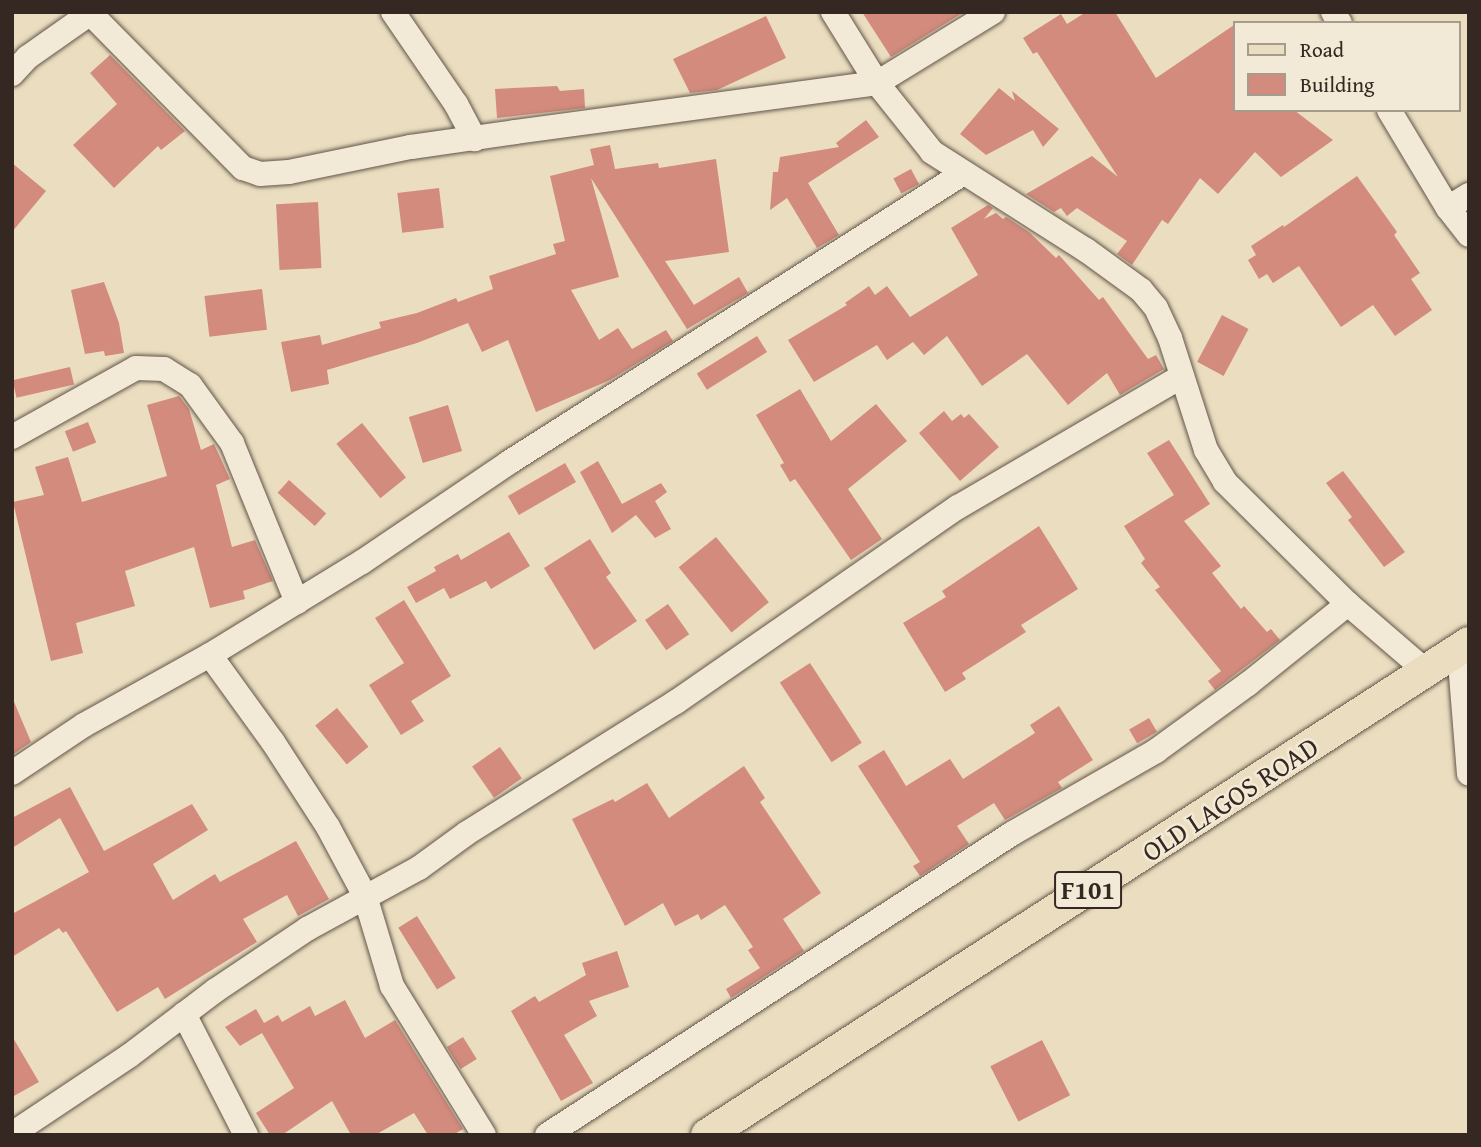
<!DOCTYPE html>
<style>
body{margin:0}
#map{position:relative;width:1481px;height:1147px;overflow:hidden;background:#ebdec0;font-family:"Gentium Book Plus",serif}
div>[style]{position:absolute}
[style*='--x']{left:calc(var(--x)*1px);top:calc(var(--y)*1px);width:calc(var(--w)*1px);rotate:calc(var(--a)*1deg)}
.building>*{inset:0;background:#d28b7d;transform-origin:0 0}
.roads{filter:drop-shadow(0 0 2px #625549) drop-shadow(0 0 2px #625549)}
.minor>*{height:24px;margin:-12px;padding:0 12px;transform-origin:12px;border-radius:12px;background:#f2ead6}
.major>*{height:32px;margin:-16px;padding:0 16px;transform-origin:16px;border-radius:16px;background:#ebdec0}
span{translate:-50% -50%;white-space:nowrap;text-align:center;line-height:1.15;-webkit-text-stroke:5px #f2ead6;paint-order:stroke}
.shield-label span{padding:2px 5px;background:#f2ead6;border:2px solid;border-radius:5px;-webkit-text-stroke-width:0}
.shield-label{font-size:26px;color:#352721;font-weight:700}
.street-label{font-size:28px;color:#352721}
.frame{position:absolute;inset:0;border:14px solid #352721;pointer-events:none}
.legend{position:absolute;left:1233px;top:21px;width:228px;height:91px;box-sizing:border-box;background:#f2ead6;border:2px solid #a69c8e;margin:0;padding:9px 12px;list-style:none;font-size:21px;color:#352721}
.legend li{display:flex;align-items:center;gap:14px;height:35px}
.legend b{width:35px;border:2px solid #a69c8e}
</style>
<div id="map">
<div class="building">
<div style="clip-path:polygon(862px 12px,964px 12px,891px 57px)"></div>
<div style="clip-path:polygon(1086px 12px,1115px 12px,1156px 78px,1234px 25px,1234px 110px,1294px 110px,1333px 140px,1281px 177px,1255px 152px,1218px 194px,1200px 178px,1168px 224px,1162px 220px,1132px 265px,1117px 254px,1127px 241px,1077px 208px,1067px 216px,1061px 208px,1054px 212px,1026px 194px,1092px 156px,1118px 177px,1037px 52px,1033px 54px,1023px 38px,1061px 14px,1067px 24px)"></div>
<div style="clip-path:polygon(766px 16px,786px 58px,717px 90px,690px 93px,673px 59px)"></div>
<div style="clip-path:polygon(110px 55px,185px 131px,161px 150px,158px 146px,114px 188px,73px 145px,117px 104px,90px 73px)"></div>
<div style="clip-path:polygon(557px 86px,560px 91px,584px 89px,585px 108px,497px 118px,495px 89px)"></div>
<div style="clip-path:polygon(999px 88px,1015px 101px,1012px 91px,1059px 129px,1043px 147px,1033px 130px,986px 155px,960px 134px)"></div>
<div style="clip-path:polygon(866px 120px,879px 137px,808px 183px,839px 235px,817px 248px,787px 198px,770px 210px,773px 172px,778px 172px,780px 157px,839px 147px,836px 143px)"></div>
<div style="clip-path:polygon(610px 145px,615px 169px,658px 163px,659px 168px,716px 159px,729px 252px,665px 261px,694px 305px,739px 277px,748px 293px,687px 329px,591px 178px,619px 277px,571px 290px,599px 340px,618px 328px,632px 349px,666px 330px,673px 341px,610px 380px,536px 412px,508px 340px,482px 352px,468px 323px,417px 343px,327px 370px,329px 384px,291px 392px,281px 342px,320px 335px,322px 345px,381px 328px,379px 322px,417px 313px,456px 298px,458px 302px,493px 289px,489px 276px,556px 254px,553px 244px,565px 241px,550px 176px,594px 165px,590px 149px)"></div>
<div style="clip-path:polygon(12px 163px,46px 191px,12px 232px)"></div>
<div style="left:911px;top:169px;width:17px;height:20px;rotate:62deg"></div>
<div style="clip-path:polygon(1357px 176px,1397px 232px,1394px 235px,1420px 273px,1411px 279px,1432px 310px,1395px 336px,1373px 305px,1341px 327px,1299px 266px,1273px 283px,1267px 274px,1259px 279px,1248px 260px,1256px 255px,1251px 246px,1283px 225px,1284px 227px)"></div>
<div style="left:439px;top:188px;width:40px;height:42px;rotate:83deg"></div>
<div style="left:318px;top:202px;width:66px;height:42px;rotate:87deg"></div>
<div style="clip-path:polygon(988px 205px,993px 208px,984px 219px,996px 213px,1003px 219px,1006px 217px,1029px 232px,1056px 258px,1059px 255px,1099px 300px,1103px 297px,1148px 359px,1156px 355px,1164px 369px,1120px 395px,1107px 373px,1068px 405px,1027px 354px,982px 386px,947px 336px,924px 355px,913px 342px,887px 360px,877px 345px,814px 382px,788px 340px,847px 305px,845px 303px,869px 286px,875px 295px,887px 286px,910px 317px,978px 275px,951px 228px)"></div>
<div style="clip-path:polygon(104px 282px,119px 323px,124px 353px,105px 356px,104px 351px,85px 354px,71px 290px)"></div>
<div style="left:262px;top:289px;width:41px;height:58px;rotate:83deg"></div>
<div style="left:1222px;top:315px;width:30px;height:53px;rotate:28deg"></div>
<div style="left:757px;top:336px;width:19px;height:71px;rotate:58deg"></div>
<div style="left:70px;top:367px;width:18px;height:59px;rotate:77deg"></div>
<div style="clip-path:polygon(800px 389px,831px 441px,876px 404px,907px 441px,848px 489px,882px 539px,851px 560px,795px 479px,790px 482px,780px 465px,784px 463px,756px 415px)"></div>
<div style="clip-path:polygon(179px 396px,189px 409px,201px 450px,214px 444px,230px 479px,216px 485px,232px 547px,255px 540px,273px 581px,243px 591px,245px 599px,210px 608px,194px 547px,125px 571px,135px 606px,76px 623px,83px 653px,51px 661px,13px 502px,44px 495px,35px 467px,68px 457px,82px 502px,167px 476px,147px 405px)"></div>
<div style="left:448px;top:405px;width:48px;height:41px;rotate:73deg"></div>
<div style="clip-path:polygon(944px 411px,952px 421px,961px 414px,964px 418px,969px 414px,999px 447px,960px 481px,919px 433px)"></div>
<div style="left:88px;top:422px;width:22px;height:25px;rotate:68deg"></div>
<div style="left:362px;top:423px;width:70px;height:33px;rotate:51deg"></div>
<div style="clip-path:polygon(1169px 440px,1210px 504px,1184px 521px,1221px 566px,1212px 573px,1241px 609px,1244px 606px,1267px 632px,1271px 629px,1280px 640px,1215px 690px,1208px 681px,1221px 671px,1155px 590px,1160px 587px,1141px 563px,1145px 559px,1124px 526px,1174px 495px,1147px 453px)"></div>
<div style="clip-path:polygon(598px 461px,622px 504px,661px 483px,667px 492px,655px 501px,671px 529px,655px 538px,636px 515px,612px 533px,580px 472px)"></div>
<div style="left:565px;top:463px;width:22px;height:66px;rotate:60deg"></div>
<div style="clip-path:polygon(1343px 471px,1405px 552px,1384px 567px,1348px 520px,1352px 517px,1326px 483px)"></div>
<div style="left:289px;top:480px;width:50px;height:17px;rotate:42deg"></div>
<div style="clip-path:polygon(1039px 526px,1078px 589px,1021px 625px,1026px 632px,962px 673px,966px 679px,945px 692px,903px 623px,946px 597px,942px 591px)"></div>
<div style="clip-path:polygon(509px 532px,530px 566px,491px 589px,486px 581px,450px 599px,444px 588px,416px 603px,407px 587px,436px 571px,434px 567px,458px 554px,461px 560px)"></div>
<div style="left:716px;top:537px;width:84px;height:48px;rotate:51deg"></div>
<div style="clip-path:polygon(590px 539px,611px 573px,606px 577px,637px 621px,594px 650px,544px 568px)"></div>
<div style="clip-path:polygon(404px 600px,451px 676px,411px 701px,424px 721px,401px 735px,369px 685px,404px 663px,375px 618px)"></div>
<div style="left:668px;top:604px;width:37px;height:28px;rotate:55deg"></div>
<div style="left:810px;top:663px;width:95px;height:36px;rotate:57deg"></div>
<div style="clip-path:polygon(12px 697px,31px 742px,12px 755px)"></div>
<div style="clip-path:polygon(1059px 706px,1093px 760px,1058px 782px,1062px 788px,1005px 820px,994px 803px,957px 826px,969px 844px,920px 876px,913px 866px,920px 862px,858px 766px,884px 750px,906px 786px,950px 759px,963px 779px,1035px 733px,1030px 725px)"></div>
<div style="left:337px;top:708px;width:50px;height:28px;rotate:51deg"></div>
<div style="left:1149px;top:718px;width:16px;height:23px;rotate:60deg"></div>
<div style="left:500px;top:747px;width:38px;height:34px;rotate:55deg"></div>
<div style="clip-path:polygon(744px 766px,765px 798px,760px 802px,821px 893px,783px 919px,804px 951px,731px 998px,726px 989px,760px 968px,748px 950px,753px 947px,725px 905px,701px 920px,698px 914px,675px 926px,663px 903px,625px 926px,572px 819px,613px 799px,615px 802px,647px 783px,669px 818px)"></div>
<div style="clip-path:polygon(70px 787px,104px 851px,192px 804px,208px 830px,153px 864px,173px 900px,215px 874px,220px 882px,296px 841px,329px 899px,298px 916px,287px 895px,243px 919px,257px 942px,165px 999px,158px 987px,117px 1012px,66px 931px,63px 933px,59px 928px,12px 957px,12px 914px,89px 872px,60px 818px,12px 848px,12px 818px)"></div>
<div style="left:417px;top:916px;width:73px;height:22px;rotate:58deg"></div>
<div style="clip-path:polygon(617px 951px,629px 987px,589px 1001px,597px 1016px,564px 1035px,593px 1083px,561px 1101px,511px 1011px,535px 996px,539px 1002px,586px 975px,582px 963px)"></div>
<div style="clip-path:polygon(345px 1000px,365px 1038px,395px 1020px,463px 1129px,453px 1135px,428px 1135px,414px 1113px,375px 1135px,351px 1135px,332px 1101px,282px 1135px,270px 1135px,256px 1113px,294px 1088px,262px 1033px,240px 1046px,225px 1027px,256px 1009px,264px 1023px,278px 1015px,282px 1022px,310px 1006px,315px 1016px)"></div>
<div style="clip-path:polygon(12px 1036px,39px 1082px,12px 1097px)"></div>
<div style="left:463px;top:1037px;width:26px;height:19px;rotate:58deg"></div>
<div style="left:1042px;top:1040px;width:62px;height:58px;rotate:63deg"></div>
</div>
<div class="roads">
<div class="minor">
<div style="--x:393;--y:12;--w:112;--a:55.6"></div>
<div style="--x:456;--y:104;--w:40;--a:62"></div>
<div style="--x:833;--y:12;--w:84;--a:58.2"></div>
<div style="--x:877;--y:83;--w:88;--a:51.4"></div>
<div style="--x:932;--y:152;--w:183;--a:32.5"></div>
<div style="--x:1086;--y:250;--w:68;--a:36"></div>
<div style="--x:1141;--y:290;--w:23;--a:50"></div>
<div style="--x:1156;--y:308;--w:33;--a:65"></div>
<div style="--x:1170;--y:338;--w:118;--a:72.2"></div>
<div style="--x:1206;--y:450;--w:37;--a:59"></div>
<div style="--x:1225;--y:482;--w:173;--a:44.8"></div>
<div style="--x:1348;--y:604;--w:103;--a:40.7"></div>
<div style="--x:1333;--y:12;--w:13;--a:58"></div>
<div style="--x:90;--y:13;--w:218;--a:45.4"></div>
<div style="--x:243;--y:168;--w:18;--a:19"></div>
<div style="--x:260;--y:174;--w:29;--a:-4"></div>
<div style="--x:289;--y:172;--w:125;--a:-11.6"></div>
<div style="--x:411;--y:147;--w:105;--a:-8.2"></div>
<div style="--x:515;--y:132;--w:365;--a:-7.7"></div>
<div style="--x:877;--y:83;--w:136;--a:-31.5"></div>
<div style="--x:12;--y:74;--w:23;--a:-47"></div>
<div style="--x:28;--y:57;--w:78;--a:-35.1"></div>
<div style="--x:1389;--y:110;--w:114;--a:59"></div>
<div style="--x:1448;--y:208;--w:34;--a:52"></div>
<div style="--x:1448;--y:208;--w:25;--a:-32"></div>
<div style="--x:12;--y:437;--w:142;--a:-29.1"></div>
<div style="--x:136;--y:368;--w:28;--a:2"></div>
<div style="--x:164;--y:369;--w:31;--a:32"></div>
<div style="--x:190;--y:385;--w:72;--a:54.1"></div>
<div style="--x:232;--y:443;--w:172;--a:67.8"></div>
<div style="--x:1459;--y:650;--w:124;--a:85.4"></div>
<div style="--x:210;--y:655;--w:107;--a:54.1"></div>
<div style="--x:273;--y:742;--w:101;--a:57.1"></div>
<div style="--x:328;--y:827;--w:78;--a:61.8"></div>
<div style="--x:365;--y:896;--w:94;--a:73.3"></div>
<div style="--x:392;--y:986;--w:175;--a:58.3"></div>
<div style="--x:12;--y:773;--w:87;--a:-33.7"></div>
<div style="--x:84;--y:725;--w:144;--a:-29.1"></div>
<div style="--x:210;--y:655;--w:178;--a:-31.5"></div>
<div style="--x:362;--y:562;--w:176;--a:-34.1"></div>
<div style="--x:508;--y:463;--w:538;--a:-32.48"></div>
<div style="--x:184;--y:1014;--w:136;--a:62.9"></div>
<div style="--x:12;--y:1134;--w:141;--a:-33.7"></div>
<div style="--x:129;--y:1056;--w:109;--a:-37.2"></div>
<div style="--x:216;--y:990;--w:110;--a:-33.8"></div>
<div style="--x:307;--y:929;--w:128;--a:-28.6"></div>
<div style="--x:419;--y:868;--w:59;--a:-36.1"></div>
<div style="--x:467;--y:833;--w:247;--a:-32.1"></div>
<div style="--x:676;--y:702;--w:343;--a:-34.7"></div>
<div style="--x:958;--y:507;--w:259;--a:-30.3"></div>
<div style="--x:547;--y:1135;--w:555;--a:-32.95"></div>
<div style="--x:1013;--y:833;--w:165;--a:-29.8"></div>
<div style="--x:1156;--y:751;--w:114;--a:-36.1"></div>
<div style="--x:1248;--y:684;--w:128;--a:-38.7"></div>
</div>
<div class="major">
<div style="--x:707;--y:1135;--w:907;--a:-32.85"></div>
</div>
</div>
<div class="shield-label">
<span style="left:1088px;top:890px">F101</span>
</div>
<div class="street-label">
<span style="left:1230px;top:799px;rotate:-33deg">OLD LAGOS ROAD</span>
</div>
<div class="frame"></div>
<ul class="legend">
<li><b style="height:9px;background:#ebdec0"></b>Road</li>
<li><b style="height:19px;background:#d28b7d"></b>Building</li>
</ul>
</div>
